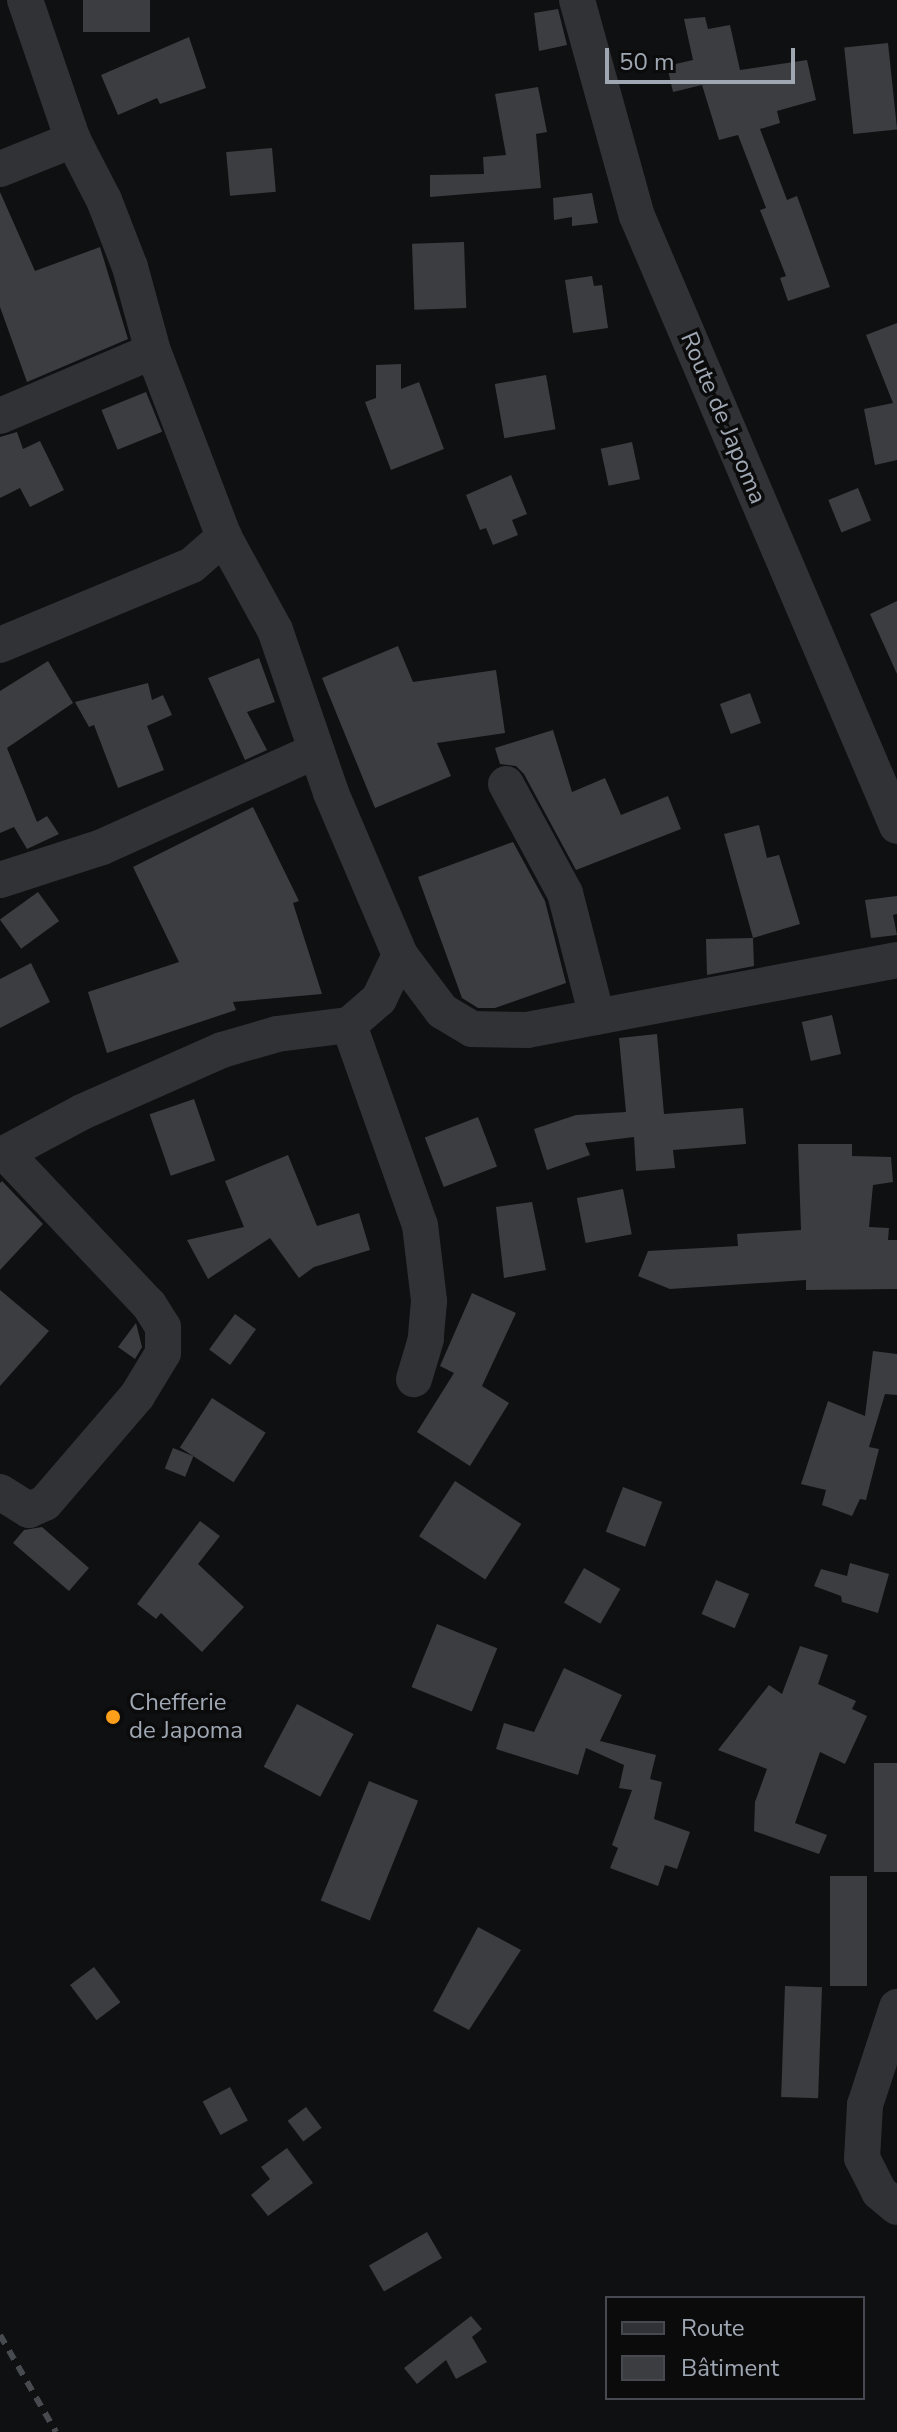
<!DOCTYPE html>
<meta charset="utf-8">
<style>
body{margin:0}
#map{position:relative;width:897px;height:2432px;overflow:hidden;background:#0f1011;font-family:"Nunito Sans",sans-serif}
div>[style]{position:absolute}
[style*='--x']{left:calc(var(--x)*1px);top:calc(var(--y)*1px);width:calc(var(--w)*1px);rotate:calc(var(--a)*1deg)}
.building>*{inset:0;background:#3b3d41;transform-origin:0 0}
.minor>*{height:36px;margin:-18px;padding:0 18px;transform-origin:18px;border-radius:18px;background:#303236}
.rail>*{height:6px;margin-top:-3px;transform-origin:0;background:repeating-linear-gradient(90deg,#474a4f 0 10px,transparent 0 18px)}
.dots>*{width:22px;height:22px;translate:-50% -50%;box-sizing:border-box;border:4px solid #0b0b0c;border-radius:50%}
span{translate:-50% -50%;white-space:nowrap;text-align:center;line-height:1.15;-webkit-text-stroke:7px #0b0b0c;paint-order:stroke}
.street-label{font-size:24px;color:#9fa7b3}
.poi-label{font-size:24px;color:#9fa7b3}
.left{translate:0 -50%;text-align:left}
.legend{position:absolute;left:605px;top:2296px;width:260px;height:104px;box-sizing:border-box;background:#0b0b0c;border:2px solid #46494f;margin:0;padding:10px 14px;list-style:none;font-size:24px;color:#9fa7b3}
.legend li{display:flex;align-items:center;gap:16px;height:40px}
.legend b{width:40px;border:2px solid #46494f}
.scale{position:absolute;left:605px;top:48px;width:190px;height:36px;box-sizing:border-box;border:4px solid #9fa7b3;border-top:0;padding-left:10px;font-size:24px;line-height:28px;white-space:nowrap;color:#9fa7b3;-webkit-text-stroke:6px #0b0b0c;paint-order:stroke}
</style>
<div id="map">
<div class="building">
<div style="left:83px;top:0;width:67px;height:32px"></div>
<div style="clip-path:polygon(558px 9px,567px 45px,539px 51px,534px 13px)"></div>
<div style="clip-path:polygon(705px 17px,708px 29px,730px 25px,740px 70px,807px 60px,816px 100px,777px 111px,780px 123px,760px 129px,787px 200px,797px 196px,830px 287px,788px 301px,780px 278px,786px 276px,760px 210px,766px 208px,738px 135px,719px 140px,702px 85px,673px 92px,667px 66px,693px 60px,684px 19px)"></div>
<div style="clip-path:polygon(189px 37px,206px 88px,160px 104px,157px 98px,118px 115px,101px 75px)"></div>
<div style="left:888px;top:43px;width:87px;height:44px;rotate:84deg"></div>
<div style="clip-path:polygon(538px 87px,547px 132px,536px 134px,541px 188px,430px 197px,430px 175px,484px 174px,483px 157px,506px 155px,495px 94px)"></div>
<div style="left:272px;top:148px;width:44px;height:46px;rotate:85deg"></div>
<div style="clip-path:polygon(0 192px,35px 271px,100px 247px,128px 339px,27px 382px,0 307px)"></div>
<div style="clip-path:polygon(592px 193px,598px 223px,572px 226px,572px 217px,554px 220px,553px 198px)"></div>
<div style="left:464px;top:242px;width:66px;height:52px;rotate:88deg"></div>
<div style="clip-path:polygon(592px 276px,594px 286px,602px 285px,608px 328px,573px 333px,565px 280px)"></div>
<div style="clip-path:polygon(897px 323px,897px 460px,875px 465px,864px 409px,893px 403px,866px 335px)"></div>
<div style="clip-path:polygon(401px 364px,401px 389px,419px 382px,444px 449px,391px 470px,365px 402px,376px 398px,376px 365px)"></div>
<div style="left:546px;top:375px;width:55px;height:52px;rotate:80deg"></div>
<div style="left:146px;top:392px;width:43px;height:48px;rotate:68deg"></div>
<div style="clip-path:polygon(17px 432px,23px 449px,40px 441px,64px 490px,30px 507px,20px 488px,0 498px,0 437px)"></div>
<div style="left:632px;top:442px;width:38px;height:32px;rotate:78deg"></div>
<div style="clip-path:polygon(511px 475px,527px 514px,512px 520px,518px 535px,493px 545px,486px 528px,480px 530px,466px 495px)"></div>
<div style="left:858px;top:488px;width:35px;height:32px;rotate:68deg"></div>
<div style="clip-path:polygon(897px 601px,897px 674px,870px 614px)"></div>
<div style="clip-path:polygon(398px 646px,413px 682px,496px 670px,505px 733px,437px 743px,451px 776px,375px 808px,322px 678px)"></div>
<div style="clip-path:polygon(259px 658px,275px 702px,247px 712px,267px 750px,245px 760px,208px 678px)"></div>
<div style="clip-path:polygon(48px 661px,73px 703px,7px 748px,37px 822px,47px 816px,59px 834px,27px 849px,14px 827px,0 833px,0 691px)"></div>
<div style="clip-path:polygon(148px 683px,152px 700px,163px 695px,172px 715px,147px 726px,164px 770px,118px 788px,94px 725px,89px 727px,75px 702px)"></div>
<div style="left:750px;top:693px;width:32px;height:32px;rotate:70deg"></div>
<div style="clip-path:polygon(553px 730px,572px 792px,605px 778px,621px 815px,668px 796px,681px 829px,576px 870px,524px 774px,516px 766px,500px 764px,495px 748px)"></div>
<div style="clip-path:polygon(253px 807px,299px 901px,293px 903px,322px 994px,233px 1002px,236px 1010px,107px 1053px,88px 992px,179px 962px,133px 867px)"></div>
<div style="clip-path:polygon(759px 825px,767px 858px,779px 855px,800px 924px,753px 938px,724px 834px)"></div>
<div style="clip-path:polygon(513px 842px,545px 901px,566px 983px,495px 1008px,478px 1008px,462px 998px,418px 877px)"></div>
<div style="left:38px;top:892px;width:36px;height:47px;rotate:54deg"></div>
<div style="clip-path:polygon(897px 896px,897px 914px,893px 915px,897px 935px,871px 938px,865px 900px)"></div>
<div style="clip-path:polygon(753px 938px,754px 966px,707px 975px,706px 939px)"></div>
<div style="clip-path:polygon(31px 963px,50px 1002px,0 1028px,0 979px)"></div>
<div style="left:832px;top:1015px;width:40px;height:31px;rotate:77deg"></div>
<div style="clip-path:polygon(657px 1034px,664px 1114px,743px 1108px,746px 1144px,673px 1150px,675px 1168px,636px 1171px,634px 1137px,585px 1143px,590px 1155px,547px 1170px,534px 1129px,576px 1115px,626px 1112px,619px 1038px)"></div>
<div style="left:194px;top:1099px;width:65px;height:47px;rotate:71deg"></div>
<div style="left:478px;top:1117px;width:53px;height:57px;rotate:69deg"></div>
<div style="clip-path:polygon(798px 1144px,852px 1144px,852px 1156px,891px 1157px,893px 1182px,873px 1185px,869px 1227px,889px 1228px,888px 1240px,897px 1240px,897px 1289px,806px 1290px,806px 1280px,670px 1289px,638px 1276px,648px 1251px,738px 1246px,737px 1234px,801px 1230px)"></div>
<div style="clip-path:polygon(288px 1155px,317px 1226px,359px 1213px,370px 1250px,314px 1267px,299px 1278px,270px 1238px,208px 1279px,187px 1240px,244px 1227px,225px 1181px)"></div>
<div style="clip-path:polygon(2px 1181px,43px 1224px,0 1270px,0 1183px)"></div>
<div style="left:623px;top:1189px;width:46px;height:47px;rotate:79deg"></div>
<div style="clip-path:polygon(532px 1202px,546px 1270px,504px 1278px,496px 1207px)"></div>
<div style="clip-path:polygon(0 1290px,49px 1331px,0 1386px)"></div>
<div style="clip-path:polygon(472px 1293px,516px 1313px,482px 1386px,509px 1403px,470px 1466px,417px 1432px,454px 1373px,440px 1366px)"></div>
<div style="left:235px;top:1314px;width:26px;height:44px;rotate:36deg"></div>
<div style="clip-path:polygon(136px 1323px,142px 1347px,135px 1359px,118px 1347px)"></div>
<div style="clip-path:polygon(873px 1351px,897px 1354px,897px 1395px,885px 1394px,869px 1447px,879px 1449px,866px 1500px,860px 1499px,852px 1516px,822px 1505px,826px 1490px,801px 1484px,828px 1401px,865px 1416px)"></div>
<div style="left:212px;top:1398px;width:64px;height:59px;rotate:33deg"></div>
<div style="left:173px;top:1448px;width:22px;height:22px;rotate:22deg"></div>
<div style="left:455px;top:1481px;width:79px;height:66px;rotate:33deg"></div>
<div style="left:623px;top:1487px;width:42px;height:48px;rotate:21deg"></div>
<div style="clip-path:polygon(200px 1521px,220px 1536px,198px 1564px,244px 1607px,202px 1652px,161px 1613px,156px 1619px,137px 1604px)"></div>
<div style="clip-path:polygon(42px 1527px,89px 1568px,69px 1591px,13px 1543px,24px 1530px)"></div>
<div style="clip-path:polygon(850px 1563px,889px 1574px,878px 1613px,842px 1602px,841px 1596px,814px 1586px,821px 1569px,847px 1576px)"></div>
<div style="left:584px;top:1568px;width:42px;height:40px;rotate:30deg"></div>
<div style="left:716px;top:1580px;width:36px;height:37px;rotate:23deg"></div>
<div style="left:437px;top:1624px;width:65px;height:68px;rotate:22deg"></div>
<div style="clip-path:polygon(800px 1646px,828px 1655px,818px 1684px,856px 1701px,852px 1709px,867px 1716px,845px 1764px,820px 1752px,795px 1823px,827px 1835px,819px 1854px,754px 1831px,755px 1802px,767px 1769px,718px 1750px,769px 1685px,782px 1694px)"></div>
<div style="clip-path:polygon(564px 1668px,622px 1695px,600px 1741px,656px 1755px,650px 1779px,662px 1782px,654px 1819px,690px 1832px,677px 1869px,665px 1865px,658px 1886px,610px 1868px,618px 1848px,612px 1845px,632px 1790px,619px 1788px,624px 1765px,586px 1748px,578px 1775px,496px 1749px,504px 1723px,534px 1732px)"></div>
<div style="left:297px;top:1704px;width:64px;height:71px;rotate:28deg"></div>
<div style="left:874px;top:1763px;width:23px;height:109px"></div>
<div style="left:369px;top:1781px;width:53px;height:129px;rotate:22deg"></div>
<div style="left:867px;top:1876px;width:110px;height:37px;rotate:90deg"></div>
<div style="clip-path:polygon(478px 1927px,521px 1950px,469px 2030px,433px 2011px)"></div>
<div style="left:94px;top:1967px;width:44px;height:30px;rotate:53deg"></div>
<div style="left:785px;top:1986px;width:37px;height:111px;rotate:2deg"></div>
<div style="left:230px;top:2087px;width:38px;height:31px;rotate:62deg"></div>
<div style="left:306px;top:2107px;width:26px;height:23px;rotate:53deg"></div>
<div style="clip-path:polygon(287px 2148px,313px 2183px,268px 2216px,251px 2195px,270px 2179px,261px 2167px)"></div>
<div style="left:427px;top:2232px;width:30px;height:67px;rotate:60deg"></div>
<div style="clip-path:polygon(471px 2316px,482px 2329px,472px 2337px,487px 2362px,456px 2379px,446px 2360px,417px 2384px,404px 2368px)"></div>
</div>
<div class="minor">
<div style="--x:25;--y:0;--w:148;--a:71.1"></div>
<div style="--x:73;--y:140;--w:68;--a:62.7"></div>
<div style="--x:104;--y:200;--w:72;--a:68.8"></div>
<div style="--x:130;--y:267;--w:87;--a:74.7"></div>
<div style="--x:153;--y:351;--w:199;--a:69.1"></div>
<div style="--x:224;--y:537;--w:106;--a:61.3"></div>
<div style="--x:275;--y:630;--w:172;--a:71"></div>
<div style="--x:331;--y:793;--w:176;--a:66.9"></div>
<div style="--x:400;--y:955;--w:70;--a:53.1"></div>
<div style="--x:442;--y:1011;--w:35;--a:31"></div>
<div style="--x:472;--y:1029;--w:55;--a:1"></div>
<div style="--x:527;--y:1030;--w:377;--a:-10.7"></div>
<div style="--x:577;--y:0;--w:224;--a:74.5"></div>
<div style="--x:637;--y:216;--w:663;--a:66.91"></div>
<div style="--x:0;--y:169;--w:79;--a:-21.7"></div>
<div style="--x:0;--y:416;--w:166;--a:-23"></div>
<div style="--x:0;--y:645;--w:208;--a:-22.6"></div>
<div style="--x:192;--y:565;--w:43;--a:-41.2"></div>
<div style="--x:506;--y:784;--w:124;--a:61.6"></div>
<div style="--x:565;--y:893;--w:128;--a:75.5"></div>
<div style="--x:0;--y:880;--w:107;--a:-17.9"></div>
<div style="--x:102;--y:847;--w:235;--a:-24.2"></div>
<div style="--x:349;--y:1025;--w:212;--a:70.5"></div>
<div style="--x:420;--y:1225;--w:77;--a:83.2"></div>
<div style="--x:429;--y:1301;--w:38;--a:95"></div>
<div style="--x:426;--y:1339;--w:42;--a:106.7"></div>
<div style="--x:0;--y:1156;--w:93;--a:-28.2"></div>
<div style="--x:82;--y:1112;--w:153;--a:-23.9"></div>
<div style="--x:222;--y:1050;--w:57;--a:-16.2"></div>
<div style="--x:277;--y:1034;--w:73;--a:-7.1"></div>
<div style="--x:349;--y:1025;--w:40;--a:-41"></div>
<div style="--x:379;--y:999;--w:49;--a:-64.5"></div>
<div style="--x:0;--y:1492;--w:34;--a:32"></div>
<div style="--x:29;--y:1510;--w:17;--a:-24"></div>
<div style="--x:45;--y:1503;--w:141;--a:-49.3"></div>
<div style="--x:137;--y:1396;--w:50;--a:-58.8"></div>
<div style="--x:163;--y:1353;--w:26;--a:-90"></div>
<div style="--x:163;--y:1327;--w:26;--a:-122"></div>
<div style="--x:149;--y:1305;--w:208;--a:-133.4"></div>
<div style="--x:897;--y:2007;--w:103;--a:108.1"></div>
<div style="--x:865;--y:2105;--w:53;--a:93.2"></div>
<div style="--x:862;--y:2158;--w:38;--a:63"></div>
<div style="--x:879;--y:2192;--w:23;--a:40"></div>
</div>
<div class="rail">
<div style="--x:0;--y:2335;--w:112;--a:60"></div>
</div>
<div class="dots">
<div style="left:113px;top:1717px;background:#fe9f1b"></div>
</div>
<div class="street-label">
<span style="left:723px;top:418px;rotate:67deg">Route de Japoma</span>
</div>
<div class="poi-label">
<span class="left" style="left:129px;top:1717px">Chefferie<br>de Japoma</span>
</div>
<ul class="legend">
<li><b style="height:10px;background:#303236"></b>Route</li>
<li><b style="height:22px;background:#3b3d41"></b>Bâtiment</li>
</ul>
<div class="scale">50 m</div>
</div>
